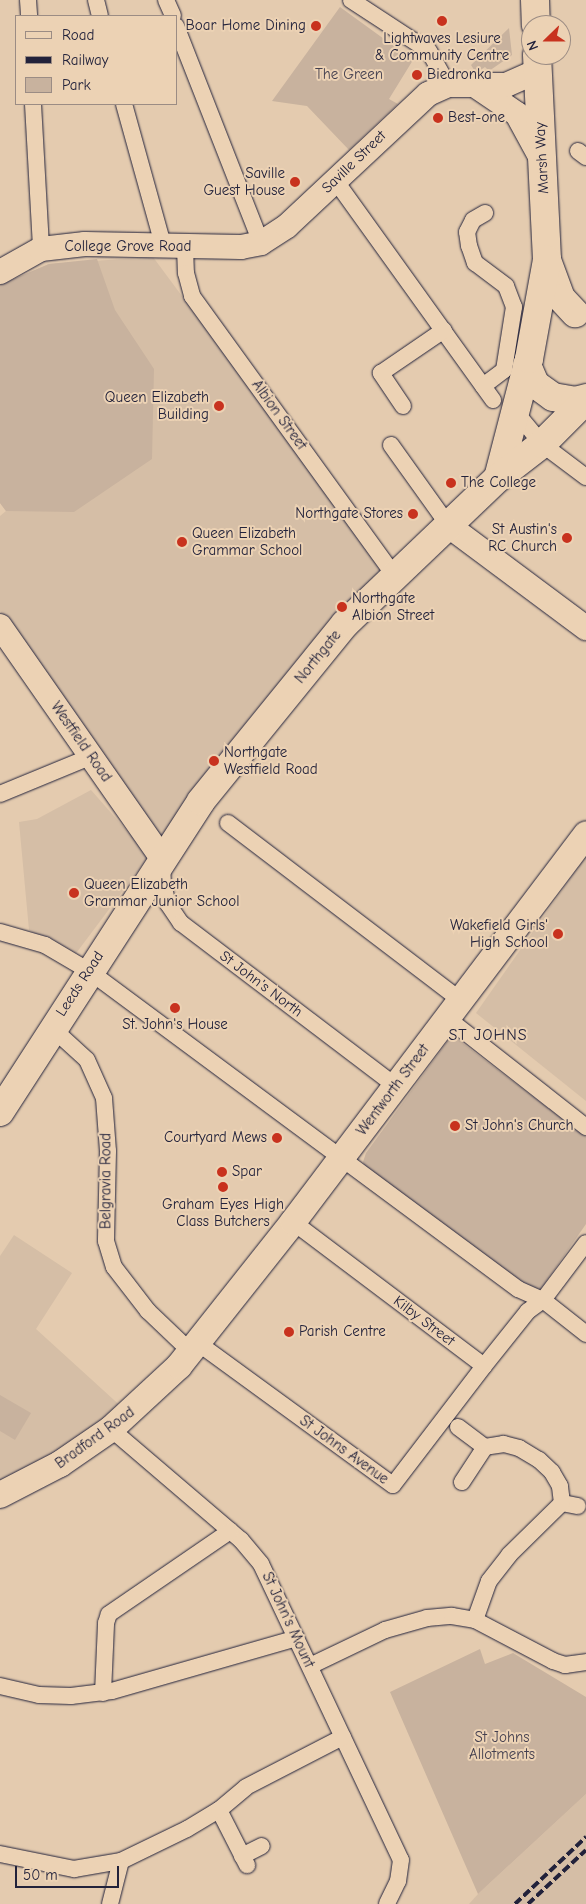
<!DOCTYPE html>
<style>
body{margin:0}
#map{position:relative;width:586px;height:1904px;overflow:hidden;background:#e4cbaf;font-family:"Comic Neue",sans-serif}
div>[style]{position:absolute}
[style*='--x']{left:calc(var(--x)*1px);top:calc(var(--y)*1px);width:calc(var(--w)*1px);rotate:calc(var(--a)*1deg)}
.built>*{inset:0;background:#d5bea6}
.green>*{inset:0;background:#c8b29e}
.roads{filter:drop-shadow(0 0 1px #22223b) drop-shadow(0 0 1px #22223b)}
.street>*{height:16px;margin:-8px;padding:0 8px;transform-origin:8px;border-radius:8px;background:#ecd2b4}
.secondary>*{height:24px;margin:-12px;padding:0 12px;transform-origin:12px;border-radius:12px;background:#ecd2b4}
.primary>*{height:26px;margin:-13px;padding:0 13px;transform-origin:13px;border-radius:13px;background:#ecd2b4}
.highway>*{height:28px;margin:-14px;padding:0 14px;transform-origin:14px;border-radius:14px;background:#ecd2b4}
.rail>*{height:4px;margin-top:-2px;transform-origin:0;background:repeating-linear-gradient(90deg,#22223b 0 8px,transparent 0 12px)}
.dots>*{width:14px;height:14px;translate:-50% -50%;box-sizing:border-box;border:2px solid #ecd2b4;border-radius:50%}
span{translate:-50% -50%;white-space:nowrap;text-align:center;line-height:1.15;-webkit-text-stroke:4px #ecd2b4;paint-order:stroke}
.poi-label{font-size:15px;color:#22223b}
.right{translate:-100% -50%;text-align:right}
.left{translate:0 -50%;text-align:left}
.park-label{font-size:15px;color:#433f4f}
.street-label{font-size:15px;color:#22223b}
.neighbourhood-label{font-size:16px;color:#22223b;letter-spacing:1px}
.legend{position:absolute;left:15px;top:15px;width:162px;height:90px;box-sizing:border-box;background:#ecd2b4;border:1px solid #9b8c84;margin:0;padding:6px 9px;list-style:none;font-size:15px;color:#22223b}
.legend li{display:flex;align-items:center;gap:10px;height:25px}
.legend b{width:25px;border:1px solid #9b8c84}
.north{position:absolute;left:521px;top:15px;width:50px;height:50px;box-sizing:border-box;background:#ecd2b4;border:1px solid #9b8c84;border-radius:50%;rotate:248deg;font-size:14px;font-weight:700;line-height:20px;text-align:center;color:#22223b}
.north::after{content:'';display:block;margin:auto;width:18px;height:22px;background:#c8321e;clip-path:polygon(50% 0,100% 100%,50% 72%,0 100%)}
.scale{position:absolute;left:15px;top:1866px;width:104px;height:22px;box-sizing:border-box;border:2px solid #22223b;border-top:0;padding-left:6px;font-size:15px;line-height:18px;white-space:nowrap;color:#22223b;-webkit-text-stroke:4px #ecd2b4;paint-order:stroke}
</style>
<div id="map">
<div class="built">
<div style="clip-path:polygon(153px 257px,384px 569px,263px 708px,158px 839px,0 611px,0 516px,6px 511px,0 503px,0 285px,49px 264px)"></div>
<div style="clip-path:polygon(91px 790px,149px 856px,74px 956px,29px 930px,19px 822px,37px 819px)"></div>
<div style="clip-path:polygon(586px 856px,586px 1101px,476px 1013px)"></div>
<div style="clip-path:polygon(14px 1235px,72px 1273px,36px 1329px,125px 1410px,0 1485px,0 1256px)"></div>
<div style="clip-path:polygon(586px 1794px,586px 1904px,469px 1904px,478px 1894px)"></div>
</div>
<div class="green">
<div style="clip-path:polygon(340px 7px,413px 60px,389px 99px,398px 104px,349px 150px,307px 106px,272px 101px)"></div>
<div style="clip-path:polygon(509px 28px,512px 55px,489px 71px,485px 67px,476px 73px,471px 65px)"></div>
<div style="clip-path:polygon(97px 259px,115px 310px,154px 369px,152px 459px,74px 512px,6px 511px,0 503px,0 285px,49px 264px)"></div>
<div style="clip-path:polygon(452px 1035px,586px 1137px,586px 1224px,541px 1289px,525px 1287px,365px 1167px,363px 1162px,366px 1153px)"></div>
<div style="clip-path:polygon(0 1395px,31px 1413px,15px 1440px,0 1431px)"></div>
<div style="clip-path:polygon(480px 1649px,485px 1664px,513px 1653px,586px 1697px,586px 1794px,478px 1894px,390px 1692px)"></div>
</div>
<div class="roads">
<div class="street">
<div style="--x:28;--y:0;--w:16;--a:86"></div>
<div style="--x:96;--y:0;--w:16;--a:76"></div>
<div style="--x:166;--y:0;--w:17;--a:66"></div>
<div style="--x:351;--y:0;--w:93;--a:33.2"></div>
<div style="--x:429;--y:51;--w:39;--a:61"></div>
<div style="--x:176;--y:26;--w:233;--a:68.6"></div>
<div style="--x:33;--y:104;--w:145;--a:86.8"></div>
<div style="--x:124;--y:104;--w:146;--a:74.5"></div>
<div style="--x:578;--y:151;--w:10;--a:37"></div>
<div style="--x:335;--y:180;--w:271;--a:54.3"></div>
<div style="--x:185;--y:247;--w:26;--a:88"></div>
<div style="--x:186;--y:273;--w:24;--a:75"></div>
<div style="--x:192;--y:296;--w:344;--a:54.1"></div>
<div style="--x:483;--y:386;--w:26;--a:-37"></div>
<div style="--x:504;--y:370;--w:64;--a:-81"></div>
<div style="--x:514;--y:307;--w:22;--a:-111"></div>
<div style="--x:506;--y:286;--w:39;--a:-143"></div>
<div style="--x:475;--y:263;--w:18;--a:-109"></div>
<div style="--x:469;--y:246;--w:14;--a:-98"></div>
<div style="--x:467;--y:232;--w:13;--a:-63"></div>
<div style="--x:473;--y:220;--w:14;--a:-30"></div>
<div style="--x:403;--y:406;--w:40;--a:-124"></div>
<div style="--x:381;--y:373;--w:76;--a:-34.3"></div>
<div style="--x:514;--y:410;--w:44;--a:50.5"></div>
<div style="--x:542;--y:444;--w:55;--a:36.9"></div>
<div style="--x:391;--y:445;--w:100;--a:54.4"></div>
<div style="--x:0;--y:794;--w:100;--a:-22.4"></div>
<div style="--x:228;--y:823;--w:292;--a:37.3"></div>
<div style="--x:162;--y:865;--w:20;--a:87"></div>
<div style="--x:163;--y:885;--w:20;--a:75"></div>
<div style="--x:168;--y:904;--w:23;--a:56"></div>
<div style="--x:181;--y:923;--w:270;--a:37.2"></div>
<div style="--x:0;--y:932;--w:47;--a:16.1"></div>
<div style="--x:45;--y:945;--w:51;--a:30.6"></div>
<div style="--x:89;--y:971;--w:534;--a:36.55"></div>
<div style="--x:518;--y:1289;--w:27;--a:24"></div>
<div style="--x:543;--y:1300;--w:55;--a:38.3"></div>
<div style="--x:447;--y:1018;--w:177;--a:38.1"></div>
<div style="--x:52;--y:1028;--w:47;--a:42.4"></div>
<div style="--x:87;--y:1060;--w:42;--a:65.9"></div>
<div style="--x:104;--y:1098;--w:53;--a:85.7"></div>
<div style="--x:108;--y:1151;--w:90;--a:91.3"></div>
<div style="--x:106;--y:1241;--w:27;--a:73"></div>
<div style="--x:114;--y:1267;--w:56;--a:52.3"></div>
<div style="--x:148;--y:1311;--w:59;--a:43.6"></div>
<div style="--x:293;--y:1222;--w:239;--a:37"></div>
<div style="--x:484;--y:1366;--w:70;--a:-51.3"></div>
<div style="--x:528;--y:1311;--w:19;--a:-36"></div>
<div style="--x:543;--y:1300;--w:71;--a:-53"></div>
<div style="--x:198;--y:1343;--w:241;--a:36.1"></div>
<div style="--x:393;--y:1485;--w:150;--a:-52.6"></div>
<div style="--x:458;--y:1427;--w:34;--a:37"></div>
<div style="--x:485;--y:1447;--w:42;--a:123.3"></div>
<div style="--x:111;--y:1429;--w:171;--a:40.5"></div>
<div style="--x:241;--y:1540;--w:31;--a:50"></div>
<div style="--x:261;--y:1564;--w:327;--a:64.7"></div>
<div style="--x:401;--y:1860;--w:21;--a:98"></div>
<div style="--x:398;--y:1881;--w:25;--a:116"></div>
<div style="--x:562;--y:1503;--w:16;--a:11"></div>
<div style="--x:475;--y:1620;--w:41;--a:-70.3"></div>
<div style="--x:489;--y:1581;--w:33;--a:-52"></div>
<div style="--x:509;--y:1555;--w:74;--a:-44.5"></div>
<div style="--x:562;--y:1503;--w:17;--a:-97"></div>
<div style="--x:560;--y:1486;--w:16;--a:-120"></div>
<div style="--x:552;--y:1472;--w:18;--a:-137"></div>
<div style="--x:539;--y:1460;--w:23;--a:-149"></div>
<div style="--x:519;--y:1448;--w:16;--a:-165"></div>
<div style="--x:504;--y:1444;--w:19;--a:171"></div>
<div style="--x:310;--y:1666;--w:83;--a:-25.6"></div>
<div style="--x:385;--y:1630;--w:44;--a:-15.9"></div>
<div style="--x:427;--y:1618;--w:25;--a:-5"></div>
<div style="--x:452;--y:1616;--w:23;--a:10"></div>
<div style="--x:475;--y:1620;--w:88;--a:27.7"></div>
<div style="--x:553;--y:1661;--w:13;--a:18"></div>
<div style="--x:565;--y:1665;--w:21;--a:-8"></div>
<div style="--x:0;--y:1686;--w:40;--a:13"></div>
<div style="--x:39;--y:1695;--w:32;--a:2"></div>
<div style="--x:71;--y:1696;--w:41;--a:-7"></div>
<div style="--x:112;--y:1691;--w:192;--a:-16"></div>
<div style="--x:103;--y:1693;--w:70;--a:-87.5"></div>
<div style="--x:106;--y:1623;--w:9;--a:-72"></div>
<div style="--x:109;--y:1614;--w:147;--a:-34.4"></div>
<div style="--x:219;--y:1810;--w:62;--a:63"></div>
<div style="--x:0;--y:1854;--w:76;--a:11.5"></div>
<div style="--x:74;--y:1869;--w:48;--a:-9.7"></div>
<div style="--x:121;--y:1861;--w:73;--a:-25.9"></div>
<div style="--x:187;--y:1829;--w:37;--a:-31"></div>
<div style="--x:219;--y:1810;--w:35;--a:-40"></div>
<div style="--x:246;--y:1787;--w:109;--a:-27.3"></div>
<div style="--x:242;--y:1856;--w:22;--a:-27"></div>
<div style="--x:110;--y:1904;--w:44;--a:-75.7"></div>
</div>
<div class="secondary">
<div style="--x:476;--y:86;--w:50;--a:34.3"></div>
<div style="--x:517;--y:114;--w:50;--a:61.4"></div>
<div style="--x:0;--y:272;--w:47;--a:-29.3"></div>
<div style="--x:41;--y:249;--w:44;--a:-6.5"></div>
<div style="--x:85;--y:244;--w:156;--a:1.1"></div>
<div style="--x:241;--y:247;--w:20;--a:-11"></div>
<div style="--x:261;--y:243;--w:31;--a:-33"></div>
<div style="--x:287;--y:226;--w:193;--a:-43.1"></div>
<div style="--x:428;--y:94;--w:22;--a:-24"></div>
<div style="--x:448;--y:85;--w:58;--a:0"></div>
<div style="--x:506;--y:85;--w:34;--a:-24"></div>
<div style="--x:449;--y:526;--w:171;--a:36.7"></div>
<div style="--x:0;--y:626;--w:283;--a:55.1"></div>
</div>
<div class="primary">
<div style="--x:0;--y:1495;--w:68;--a:-27.3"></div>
<div style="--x:60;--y:1464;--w:62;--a:-34.5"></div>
<div style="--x:111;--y:1429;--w:93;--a:-42.8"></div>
<div style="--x:179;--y:1366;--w:184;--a:-51.6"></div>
<div style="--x:293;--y:1222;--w:486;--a:-52.9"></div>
</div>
<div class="highway">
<div style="--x:535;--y:0;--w:25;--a:88"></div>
<div style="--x:537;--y:55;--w:205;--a:87.2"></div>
<div style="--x:547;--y:260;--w:40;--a:69.8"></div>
<div style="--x:561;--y:298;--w:21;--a:47"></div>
<div style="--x:527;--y:365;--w:21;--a:67"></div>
<div style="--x:535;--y:384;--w:22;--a:36"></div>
<div style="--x:553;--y:397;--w:22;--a:10"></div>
<div style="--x:575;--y:401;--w:11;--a:-15"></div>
<div style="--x:498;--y:478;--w:123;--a:-75.4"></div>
<div style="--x:529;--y:359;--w:101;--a:-79.7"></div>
<div style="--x:0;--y:1112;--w:370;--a:-57.1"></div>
<div style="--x:201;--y:801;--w:228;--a:-50.9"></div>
<div style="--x:345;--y:624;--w:211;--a:-43.7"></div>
<div style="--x:498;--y:478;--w:56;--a:-37.7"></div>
<div style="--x:542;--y:444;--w:62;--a:-45"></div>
</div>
</div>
<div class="rail">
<div style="--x:515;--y:1904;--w:98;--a:-43.3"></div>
<div style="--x:528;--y:1904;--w:79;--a:-43"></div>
</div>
<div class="dots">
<div style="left:442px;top:21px;background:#c8321e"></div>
<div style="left:316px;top:26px;background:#c8321e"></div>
<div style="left:417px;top:75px;background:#c8321e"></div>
<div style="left:438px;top:118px;background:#c8321e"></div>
<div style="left:295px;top:182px;background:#c8321e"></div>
<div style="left:219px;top:406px;background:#c8321e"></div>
<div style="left:451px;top:483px;background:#c8321e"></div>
<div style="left:413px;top:514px;background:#c8321e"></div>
<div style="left:567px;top:538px;background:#c8321e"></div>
<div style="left:182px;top:542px;background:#c8321e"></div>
<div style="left:342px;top:607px;background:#c8321e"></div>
<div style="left:214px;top:761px;background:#c8321e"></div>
<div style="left:74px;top:893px;background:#c8321e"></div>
<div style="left:558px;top:934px;background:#c8321e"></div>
<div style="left:175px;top:1008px;background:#c8321e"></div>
<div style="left:455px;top:1126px;background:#c8321e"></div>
<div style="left:277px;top:1138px;background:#c8321e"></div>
<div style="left:222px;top:1172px;background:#c8321e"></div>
<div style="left:223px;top:1187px;background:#c8321e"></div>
<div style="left:289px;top:1332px;background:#c8321e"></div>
</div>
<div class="poi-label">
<span class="right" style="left:306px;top:26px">Boar Home Dining</span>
<span style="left:442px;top:47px">Lightwaves Lesiure<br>&amp; Community Centre</span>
<span class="left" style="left:427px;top:75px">Biedronka</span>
<span class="left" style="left:448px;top:118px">Best-one</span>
<span class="right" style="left:285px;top:182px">Saville<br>Guest House</span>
<span class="right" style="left:209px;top:406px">Queen Elizabeth<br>Building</span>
<span class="left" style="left:461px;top:483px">The College</span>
<span class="right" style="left:403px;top:514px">Northgate Stores</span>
<span class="right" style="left:557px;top:538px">St Austin's<br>RC Church</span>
<span class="left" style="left:192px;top:542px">Queen Elizabeth<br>Grammar School</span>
<span class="left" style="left:352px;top:607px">Northgate<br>Albion Street</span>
<span class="left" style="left:224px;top:761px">Northgate<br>Westfield Road</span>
<span class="left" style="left:84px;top:893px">Queen Elizabeth<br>Grammar Junior School</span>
<span class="right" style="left:548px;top:934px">Wakefield Girls'<br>High School</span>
<span style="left:175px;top:1025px">St. John's House</span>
<span class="left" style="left:465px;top:1126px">St John's Church</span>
<span class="right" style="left:267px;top:1138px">Courtyard Mews</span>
<span class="left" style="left:232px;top:1172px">Spar</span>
<span style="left:223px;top:1213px">Graham Eyes High<br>Class Butchers</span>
<span class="left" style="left:299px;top:1332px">Parish Centre</span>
</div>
<div class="park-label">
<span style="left:349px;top:75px">The Green</span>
<span style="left:502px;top:1746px">St Johns<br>Allotments</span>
</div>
<div class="street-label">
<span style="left:542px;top:158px;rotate:-93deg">Marsh Way</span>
<span style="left:354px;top:162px;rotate:-44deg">Saville Street</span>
<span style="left:128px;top:247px">College Grove Road</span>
<span style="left:279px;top:415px;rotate:54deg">Albion Street</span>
<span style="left:318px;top:657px;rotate:-51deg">Northgate</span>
<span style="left:81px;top:742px;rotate:55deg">Westfield Road</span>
<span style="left:80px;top:984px;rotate:-57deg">Leeds Road</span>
<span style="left:261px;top:984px;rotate:37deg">St John's North</span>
<span style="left:393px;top:1090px;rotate:-53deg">Wentworth Street</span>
<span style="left:106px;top:1181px;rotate:-90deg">Belgravia Road</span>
<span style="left:424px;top:1321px;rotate:37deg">Kilby Street</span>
<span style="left:95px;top:1438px;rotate:-36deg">Bradford Road</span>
<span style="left:344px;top:1450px;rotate:36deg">St Johns Avenue</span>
<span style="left:288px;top:1620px;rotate:65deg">St John's Mount</span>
</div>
<div class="neighbourhood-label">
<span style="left:488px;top:1035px">ST JOHNS</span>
</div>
<ul class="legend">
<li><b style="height:6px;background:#ecd2b4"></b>Road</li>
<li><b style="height:6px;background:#22223b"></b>Railway</li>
<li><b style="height:14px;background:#c8b29e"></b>Park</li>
</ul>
<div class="north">N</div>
<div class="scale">50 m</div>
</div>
